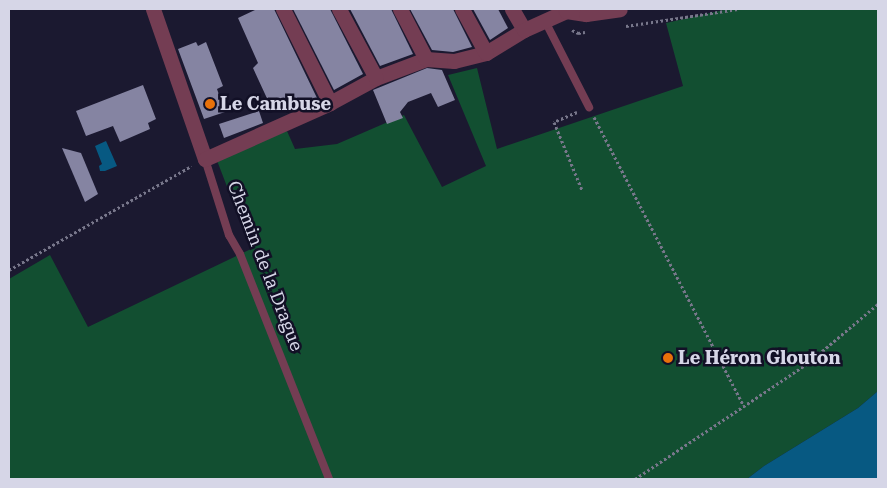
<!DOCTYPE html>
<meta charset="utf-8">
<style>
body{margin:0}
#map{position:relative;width:887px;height:488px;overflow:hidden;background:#1b1930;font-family:"Roboto Serif",serif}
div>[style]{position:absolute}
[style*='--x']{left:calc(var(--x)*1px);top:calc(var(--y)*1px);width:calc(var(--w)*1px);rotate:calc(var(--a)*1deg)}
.green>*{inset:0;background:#124f31}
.water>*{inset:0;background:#075982}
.building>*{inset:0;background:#8584a2}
.path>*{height:3px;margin-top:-1.5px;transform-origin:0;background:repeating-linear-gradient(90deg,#78778b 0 2.5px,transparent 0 5px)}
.lane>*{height:8px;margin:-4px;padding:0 4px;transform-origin:4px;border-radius:4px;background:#743d53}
.street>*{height:15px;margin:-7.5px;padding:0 7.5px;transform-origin:7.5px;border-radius:7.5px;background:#743d53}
.dots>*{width:14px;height:14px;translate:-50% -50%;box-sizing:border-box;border:2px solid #121026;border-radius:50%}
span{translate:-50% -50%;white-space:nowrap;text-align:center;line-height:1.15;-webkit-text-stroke:5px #121026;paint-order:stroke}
.poi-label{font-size:18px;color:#d6d6e7;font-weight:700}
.left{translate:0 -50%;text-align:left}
.street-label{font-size:18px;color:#d6d6e7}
.frame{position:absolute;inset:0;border:10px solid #d6d6e7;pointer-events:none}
</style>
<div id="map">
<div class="green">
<div style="clip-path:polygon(728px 9px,878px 9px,878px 391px,858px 408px,764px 466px,747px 479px,9px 479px,9px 279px,50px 255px,88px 327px,251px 249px,216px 158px,287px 131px,295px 149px,337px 144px,404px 115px,442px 187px,486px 166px,448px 75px,477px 68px,497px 149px,683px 86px,666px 23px)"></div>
</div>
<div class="water">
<div style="clip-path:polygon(106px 141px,117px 166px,105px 171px,100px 171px,99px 166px,102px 164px,95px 146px)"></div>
<div style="clip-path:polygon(878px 391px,878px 479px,747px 479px,764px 466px,858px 408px)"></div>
</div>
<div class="building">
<div style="clip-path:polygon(257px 9px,274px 9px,317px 98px,300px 106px,297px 98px,293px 100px,291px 97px,271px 107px,253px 68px,258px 63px,238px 18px)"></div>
<div style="clip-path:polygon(293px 9px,330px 9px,363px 74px,334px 90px)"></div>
<div style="clip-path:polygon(350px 9px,391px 9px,413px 54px,380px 66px)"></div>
<div style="clip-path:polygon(410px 9px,453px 9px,472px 47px,453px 52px,432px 50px)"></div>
<div style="clip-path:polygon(473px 9px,498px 9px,508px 28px,490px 40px)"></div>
<div style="clip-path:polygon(196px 42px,198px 46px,206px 42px,223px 86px,217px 89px,225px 112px,204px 119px,178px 49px)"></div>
<div style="clip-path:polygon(427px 68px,442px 70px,455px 100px,438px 107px,431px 93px,408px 102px,400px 112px,403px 118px,387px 124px,373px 90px)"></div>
<div style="clip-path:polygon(143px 85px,156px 119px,148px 123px,150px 129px,120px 142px,113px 126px,86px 136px,76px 111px)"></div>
<div style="clip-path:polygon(259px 111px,263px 123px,224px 138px,219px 124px)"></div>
<div style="clip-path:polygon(62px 148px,81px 153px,98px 194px,85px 202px)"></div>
</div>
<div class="path">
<div style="--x:626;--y:26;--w:113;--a:-8.6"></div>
<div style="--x:572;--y:30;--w:7;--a:27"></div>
<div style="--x:578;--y:33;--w:7;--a:-8"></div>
<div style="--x:577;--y:112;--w:25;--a:157"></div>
<div style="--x:554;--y:122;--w:74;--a:67.6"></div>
<div style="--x:594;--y:117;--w:324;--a:62.6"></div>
<div style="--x:9;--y:270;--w:210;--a:-29.7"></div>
<div style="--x:635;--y:479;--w:207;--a:-33.8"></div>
<div style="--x:807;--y:364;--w:93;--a:-40.2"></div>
</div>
<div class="lane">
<div style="--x:545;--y:21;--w:97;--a:62.9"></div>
<div style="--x:205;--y:159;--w:80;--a:72.5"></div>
<div style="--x:229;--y:235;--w:22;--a:60"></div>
<div style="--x:240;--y:254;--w:242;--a:68.4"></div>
</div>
<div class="street">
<div style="--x:153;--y:9;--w:159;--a:70.9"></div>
<div style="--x:205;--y:159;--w:137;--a:-24.1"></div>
<div style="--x:330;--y:103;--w:52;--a:-28.5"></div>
<div style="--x:376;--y:78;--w:53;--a:-20.8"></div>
<div style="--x:426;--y:59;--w:28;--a:4"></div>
<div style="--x:454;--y:61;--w:33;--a:-14"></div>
<div style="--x:486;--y:53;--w:44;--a:-31.2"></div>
<div style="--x:283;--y:9;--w:105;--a:63.4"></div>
<div style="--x:339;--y:9;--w:78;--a:61.8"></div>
<div style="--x:400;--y:9;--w:56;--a:62.5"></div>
<div style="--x:462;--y:9;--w:50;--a:61.4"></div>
<div style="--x:512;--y:9;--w:24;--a:60"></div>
<div style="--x:524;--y:30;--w:46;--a:-24.3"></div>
<div style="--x:566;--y:11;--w:2;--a:-117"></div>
<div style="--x:566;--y:11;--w:20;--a:9"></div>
<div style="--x:586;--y:14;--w:34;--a:-8"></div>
</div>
<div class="dots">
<div style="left:210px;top:104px;background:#e8710a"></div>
<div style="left:668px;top:358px;background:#e8710a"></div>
</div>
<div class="poi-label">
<span class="left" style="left:220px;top:104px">Le Cambuse</span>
<span class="left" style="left:678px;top:358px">Le Héron Glouton</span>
</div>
<div class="street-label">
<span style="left:265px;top:266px;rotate:69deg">Chemin de la Drague</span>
</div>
<div class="frame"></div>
</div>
